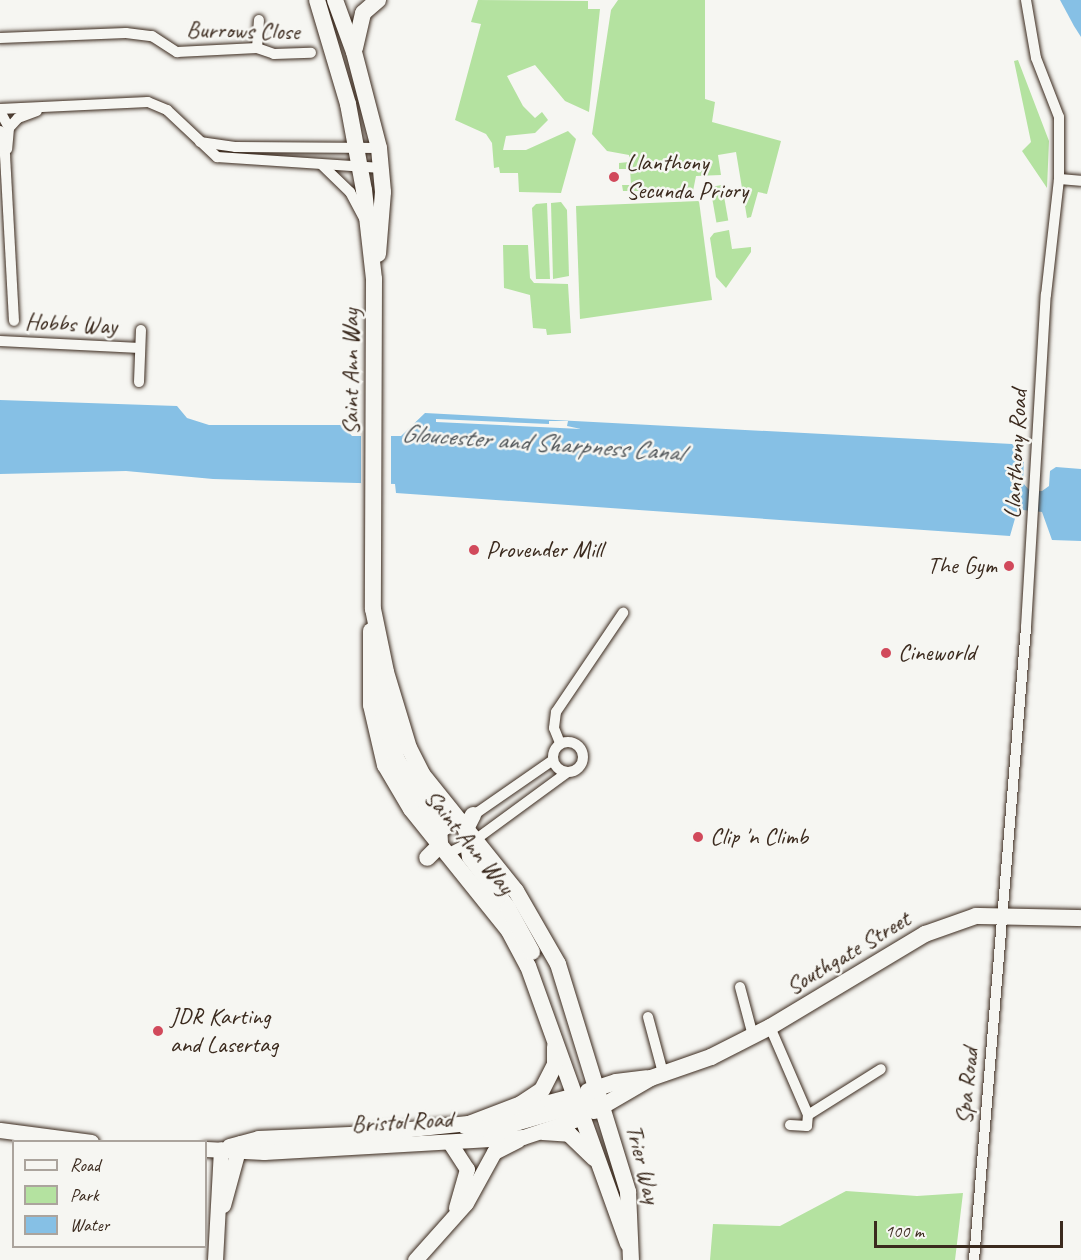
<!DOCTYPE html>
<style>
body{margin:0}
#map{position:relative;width:1081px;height:1260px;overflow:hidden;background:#f6f6f2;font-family:Caveat,sans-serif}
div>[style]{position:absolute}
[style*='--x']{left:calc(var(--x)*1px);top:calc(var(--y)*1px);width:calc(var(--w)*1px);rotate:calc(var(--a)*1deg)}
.green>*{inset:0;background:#b4e2a0;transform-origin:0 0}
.water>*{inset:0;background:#86c0e5}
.pier>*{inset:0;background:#f6f6f2;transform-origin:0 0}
.roads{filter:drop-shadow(0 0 2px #3b2a1e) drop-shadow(0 0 2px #3b2a1e)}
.street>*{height:10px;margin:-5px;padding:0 5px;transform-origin:5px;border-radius:5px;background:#f6f6f2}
.street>.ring{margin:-5px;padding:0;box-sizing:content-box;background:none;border:10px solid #f6f6f2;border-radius:50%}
.secondary>*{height:15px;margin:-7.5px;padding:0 7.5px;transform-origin:7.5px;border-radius:7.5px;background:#f6f6f2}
.primary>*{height:16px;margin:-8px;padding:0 8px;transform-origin:8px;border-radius:8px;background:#f6f6f2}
.dots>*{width:16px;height:16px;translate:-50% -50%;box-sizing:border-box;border:3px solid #f6f6f2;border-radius:50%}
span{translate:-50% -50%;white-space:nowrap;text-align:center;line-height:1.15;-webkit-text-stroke:5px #f6f6f2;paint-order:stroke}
.street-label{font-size:24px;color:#3b2a1e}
.poi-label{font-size:24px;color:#3b2a1e}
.left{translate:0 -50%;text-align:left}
.right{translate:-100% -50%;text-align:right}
.water-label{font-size:26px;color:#52575a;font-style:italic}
.legend{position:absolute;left:12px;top:1140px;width:195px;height:108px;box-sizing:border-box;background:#f6f6f2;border:2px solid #aba49d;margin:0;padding:8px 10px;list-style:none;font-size:18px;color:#3b2a1e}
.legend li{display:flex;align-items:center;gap:12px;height:30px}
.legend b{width:30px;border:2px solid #aba49d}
.scale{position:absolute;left:874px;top:1221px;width:189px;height:27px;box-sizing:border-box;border:3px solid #3b2a1e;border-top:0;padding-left:8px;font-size:18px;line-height:21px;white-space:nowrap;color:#3b2a1e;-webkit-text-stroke:4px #f6f6f2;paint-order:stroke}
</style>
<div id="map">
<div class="green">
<div style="clip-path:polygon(478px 0,588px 1px,588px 9px,600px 9px,589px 112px,565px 101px,535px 65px,507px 76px,523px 106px,535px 118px,542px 112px,548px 120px,535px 133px,506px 136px,503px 150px,526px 150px,568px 131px,576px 139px,561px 193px,519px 192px,518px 173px,500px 173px,499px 167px,494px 168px,492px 143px,486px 134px,455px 120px,481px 24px,471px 22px)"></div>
<div style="clip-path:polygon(618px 0,705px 0,705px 99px,715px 102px,712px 122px,781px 141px,767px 194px,758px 192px,751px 217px,747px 218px,736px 152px,718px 155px,721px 175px,696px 176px,693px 191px,623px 191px,622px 185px,631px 185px,630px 169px,619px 169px,619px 163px,629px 162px,629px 155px,607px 151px,592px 134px,611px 10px)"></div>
<div style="clip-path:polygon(1018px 60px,1049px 141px,1047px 188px,1022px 151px,1031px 142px,1014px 61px)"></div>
<div style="left:722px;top:185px;width:36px;height:12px;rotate:80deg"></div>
<div style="clip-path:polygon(699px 201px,712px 300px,580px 319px,576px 206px)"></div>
<div style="clip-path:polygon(561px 202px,567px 210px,569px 276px,553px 279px,551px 203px)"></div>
<div style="clip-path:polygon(547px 203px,550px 279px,536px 279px,532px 208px,536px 204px)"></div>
<div style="clip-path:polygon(729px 230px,732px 249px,751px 247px,751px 252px,726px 288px,716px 277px,710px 238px,714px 233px)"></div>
<div style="clip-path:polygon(503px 245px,528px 245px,530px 278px,534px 283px,568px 284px,571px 333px,547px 335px,546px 329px,533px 328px,530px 295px,504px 288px)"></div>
<div style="clip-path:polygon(846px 1191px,917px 1196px,963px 1193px,955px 1260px,710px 1260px,713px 1224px,780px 1226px)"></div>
</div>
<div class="water">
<div style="clip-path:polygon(1060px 0,1081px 0,1081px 37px,1074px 26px)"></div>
<div style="clip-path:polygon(0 400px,177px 406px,187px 418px,209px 425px,342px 425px,352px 436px,401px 436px,425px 413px,1012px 444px,1024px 457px,1023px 483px,1030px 491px,1042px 491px,1049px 486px,1050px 471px,1056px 467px,1081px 469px,1081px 541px,1052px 540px,1042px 512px,1023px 510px,1016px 515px,1010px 536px,396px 493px,395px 484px,213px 479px,126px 471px,0 474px)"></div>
</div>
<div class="pier">
<div style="clip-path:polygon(436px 419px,549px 424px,549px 421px,568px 421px,567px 426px,581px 429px,436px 422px)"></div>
<div style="left:361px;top:433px;width:30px;height:53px"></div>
</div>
<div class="roads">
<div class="street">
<div style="--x:0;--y:38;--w:126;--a:-2.3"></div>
<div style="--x:126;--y:33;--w:26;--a:7"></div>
<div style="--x:152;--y:36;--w:30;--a:33"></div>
<div style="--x:177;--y:52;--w:80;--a:-2.9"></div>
<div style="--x:257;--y:48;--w:18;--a:19"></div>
<div style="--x:274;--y:54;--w:37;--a:-2"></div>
<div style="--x:257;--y:48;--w:28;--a:-86"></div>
<div style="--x:0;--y:109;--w:148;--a:-2.7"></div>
<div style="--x:148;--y:102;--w:21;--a:23"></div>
<div style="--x:167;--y:110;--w:69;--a:43.2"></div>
<div style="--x:217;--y:157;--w:165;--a:3.8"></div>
<div style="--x:0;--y:111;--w:19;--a:62"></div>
<div style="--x:9;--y:128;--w:21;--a:95"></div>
<div style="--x:9;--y:128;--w:13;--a:-48"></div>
<div style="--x:18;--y:118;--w:20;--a:-20"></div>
<div style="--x:0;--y:131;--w:25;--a:78"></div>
<div style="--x:5;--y:155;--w:166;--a:86.9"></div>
<div style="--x:200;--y:142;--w:35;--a:8"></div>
<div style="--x:235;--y:147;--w:144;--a:0.4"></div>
<div style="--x:322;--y:165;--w:39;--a:44"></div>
<div style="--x:350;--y:192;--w:30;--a:62"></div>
<div style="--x:1059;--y:179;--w:22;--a:5"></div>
<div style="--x:0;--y:341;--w:140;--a:2.9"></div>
<div style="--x:139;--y:382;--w:52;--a:-87.8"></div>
<div class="ring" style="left:553px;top:742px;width:20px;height:20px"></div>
<div style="--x:560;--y:743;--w:16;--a:-112"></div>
<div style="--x:554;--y:728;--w:16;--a:-83"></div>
<div style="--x:556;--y:712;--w:120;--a:-55.9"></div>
<div style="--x:437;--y:835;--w:47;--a:-29.3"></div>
<div style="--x:478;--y:812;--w:91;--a:-34.7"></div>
<div style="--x:447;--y:854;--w:31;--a:-27"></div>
<div style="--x:475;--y:840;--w:115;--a:-36.2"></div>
<div style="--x:740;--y:987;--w:51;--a:75.1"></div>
<div style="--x:648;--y:1017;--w:58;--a:75"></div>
<div style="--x:770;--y:1027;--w:96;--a:66.6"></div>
<div style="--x:790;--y:1125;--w:17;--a:3"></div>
<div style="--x:807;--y:1126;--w:11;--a:-85"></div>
<div style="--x:808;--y:1115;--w:86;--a:-32.2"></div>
<div style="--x:974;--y:1260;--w:635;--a:-85.3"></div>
<div style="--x:1026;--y:627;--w:333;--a:-86.6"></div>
<div style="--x:1046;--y:295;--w:117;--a:-83.6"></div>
<div style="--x:1059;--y:179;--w:62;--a:-90"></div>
<div style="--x:1059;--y:117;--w:63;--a:-111.3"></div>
<div style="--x:1036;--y:58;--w:59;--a:-99.8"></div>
</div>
<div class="secondary">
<div style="--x:511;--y:1112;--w:66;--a:-14.9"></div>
<div style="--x:0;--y:1130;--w:92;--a:7.5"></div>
<div style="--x:450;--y:1143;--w:31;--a:57"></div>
<div style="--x:467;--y:1169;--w:40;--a:106"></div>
<div style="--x:229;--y:1146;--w:30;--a:-15"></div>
<div style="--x:258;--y:1138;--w:114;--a:-2.5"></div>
<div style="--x:372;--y:1133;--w:106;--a:-6"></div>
<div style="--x:206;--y:1149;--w:58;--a:3"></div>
<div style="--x:264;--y:1152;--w:259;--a:-3.3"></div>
<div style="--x:523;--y:1137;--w:63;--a:-18.4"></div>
<div style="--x:223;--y:1205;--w:64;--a:-74.7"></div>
<div style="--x:215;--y:1260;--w:111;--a:-86.9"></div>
<div style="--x:415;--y:1260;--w:76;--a:-48.2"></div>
<div style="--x:466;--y:1203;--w:58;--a:-61.2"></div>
<div style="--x:494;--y:1152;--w:27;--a:-27"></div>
</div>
<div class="primary">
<div style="--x:317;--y:0;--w:109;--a:73.4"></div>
<div style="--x:348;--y:104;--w:87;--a:79.5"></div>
<div style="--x:364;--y:190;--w:90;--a:83.6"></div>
<div style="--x:374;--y:279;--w:330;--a:90.2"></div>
<div style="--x:373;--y:609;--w:64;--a:78.3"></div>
<div style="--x:386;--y:672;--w:79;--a:73.2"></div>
<div style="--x:409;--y:748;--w:29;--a:63"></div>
<div style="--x:422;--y:774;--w:150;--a:51.2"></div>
<div style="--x:516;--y:891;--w:84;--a:60.1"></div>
<div style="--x:558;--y:964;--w:239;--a:72.9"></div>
<div style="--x:628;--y:1192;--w:68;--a:87.5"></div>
<div style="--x:335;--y:0;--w:55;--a:69.9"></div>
<div style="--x:354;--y:52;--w:99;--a:75.4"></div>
<div style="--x:379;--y:148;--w:44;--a:84.8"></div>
<div style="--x:383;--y:192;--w:62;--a:94.6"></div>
<div style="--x:355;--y:48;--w:36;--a:-77"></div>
<div style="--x:363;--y:13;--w:20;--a:-41"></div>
<div style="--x:371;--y:631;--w:74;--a:90"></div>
<div style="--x:371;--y:705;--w:62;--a:76.9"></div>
<div style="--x:385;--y:765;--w:51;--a:59.4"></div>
<div style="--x:411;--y:809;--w:156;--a:51.2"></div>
<div style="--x:509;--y:931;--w:40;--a:62"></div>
<div style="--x:528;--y:966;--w:295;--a:70.2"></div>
<div style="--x:381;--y:682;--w:34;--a:85"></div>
<div style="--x:384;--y:716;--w:46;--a:73.5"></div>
<div style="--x:397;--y:760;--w:77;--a:56.7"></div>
<div style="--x:439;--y:824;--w:21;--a:87"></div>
<div style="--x:440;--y:845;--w:18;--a:135"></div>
<div style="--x:473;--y:815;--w:16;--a:117"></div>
<div style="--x:466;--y:829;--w:28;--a:82"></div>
<div style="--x:470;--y:857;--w:64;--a:53.3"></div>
<div style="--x:508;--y:908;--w:50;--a:61.4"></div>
<div style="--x:588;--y:1091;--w:29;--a:-18"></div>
<div style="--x:616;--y:1082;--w:31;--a:-7"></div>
<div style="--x:594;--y:1111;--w:66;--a:-30.1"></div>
<div style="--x:651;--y:1078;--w:64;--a:-19.3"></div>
<div style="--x:711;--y:1057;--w:66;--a:-27"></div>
<div style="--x:770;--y:1027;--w:181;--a:-31"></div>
<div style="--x:925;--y:934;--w:54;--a:-19.4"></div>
<div style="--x:976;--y:916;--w:105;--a:1.1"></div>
<div style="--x:469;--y:1124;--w:56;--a:-21"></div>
<div style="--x:521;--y:1104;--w:25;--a:-34"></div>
<div style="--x:542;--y:1090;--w:29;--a:-63"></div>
<div style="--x:555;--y:1064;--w:17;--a:-90"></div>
<div style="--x:465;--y:1126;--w:19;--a:9"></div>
<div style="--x:484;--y:1129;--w:28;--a:-10"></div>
<div style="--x:512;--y:1124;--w:79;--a:-16.1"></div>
<div style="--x:543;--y:1132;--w:26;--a:4"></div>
<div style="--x:569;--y:1134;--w:35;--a:44"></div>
</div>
</div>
<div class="dots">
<div style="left:614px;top:177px;background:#d1495b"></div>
<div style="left:474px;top:550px;background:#d1495b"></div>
<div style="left:1009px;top:566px;background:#d1495b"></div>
<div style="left:886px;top:653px;background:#d1495b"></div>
<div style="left:698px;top:837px;background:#d1495b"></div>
<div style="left:158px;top:1031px;background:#d1495b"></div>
</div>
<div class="street-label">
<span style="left:243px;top:31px;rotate:1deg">Burrows Close</span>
<span style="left:71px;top:324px;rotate:3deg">Hobbs Way</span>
<span style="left:351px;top:372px;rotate:-90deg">Saint Ann Way</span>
<span style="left:1016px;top:454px;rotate:-87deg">Llanthony Road</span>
<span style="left:469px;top:842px;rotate:51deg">Saint Ann Way</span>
<span style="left:848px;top:953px;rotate:-31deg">Southgate Street</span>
<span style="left:967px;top:1086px;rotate:-85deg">Spa Road</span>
<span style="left:402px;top:1122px;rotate:-3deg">Bristol Road</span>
<span style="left:643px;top:1164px;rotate:76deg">Trier Way</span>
</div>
<div class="poi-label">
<span class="left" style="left:626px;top:177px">Llanthony<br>Secunda Priory</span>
<span class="left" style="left:486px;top:550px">Provender Mill</span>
<span class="right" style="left:997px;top:566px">The Gym</span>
<span class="left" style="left:898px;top:653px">Cineworld</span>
<span class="left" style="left:710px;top:837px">Clip 'n Climb</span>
<span class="left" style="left:170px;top:1031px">JDR Karting<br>and Lasertag</span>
</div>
<div class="water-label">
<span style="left:542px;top:443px;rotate:4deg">Gloucester and Sharpness Canal</span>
</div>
<ul class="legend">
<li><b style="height:8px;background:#f6f6f2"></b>Road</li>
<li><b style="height:16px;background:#b4e2a0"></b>Park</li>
<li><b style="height:16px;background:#86c0e5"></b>Water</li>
</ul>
<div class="scale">100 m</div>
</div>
